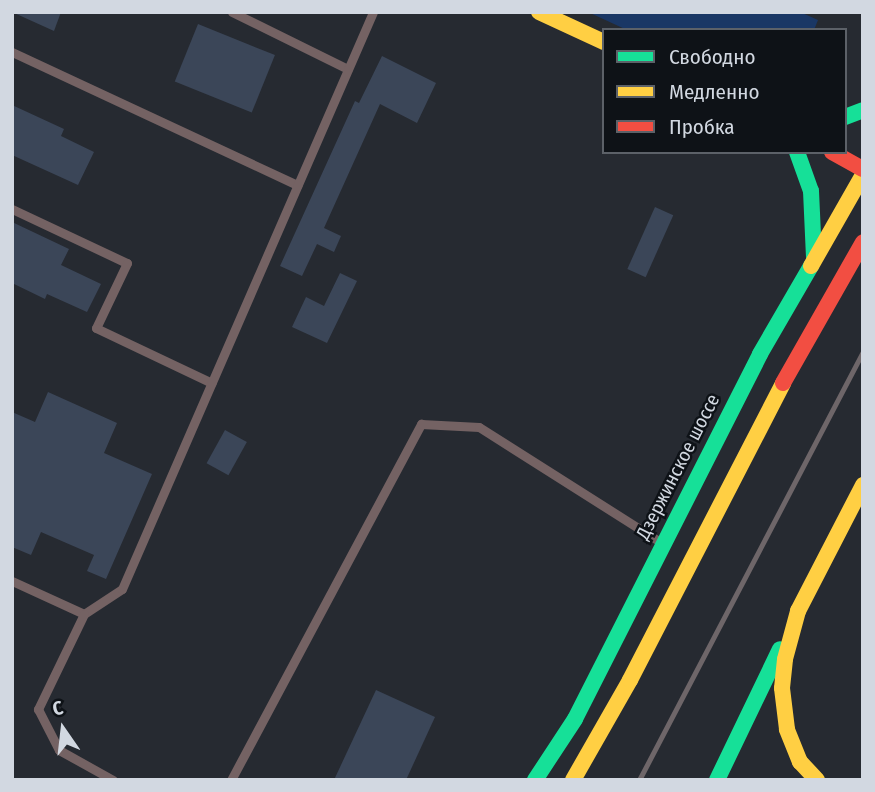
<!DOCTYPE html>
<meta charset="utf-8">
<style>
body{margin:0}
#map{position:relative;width:875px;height:792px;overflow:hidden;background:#262a31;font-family:"Fira Sans Condensed",sans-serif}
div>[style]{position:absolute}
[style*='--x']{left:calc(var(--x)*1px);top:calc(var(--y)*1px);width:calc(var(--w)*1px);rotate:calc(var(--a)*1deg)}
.green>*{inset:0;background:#1a3765}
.building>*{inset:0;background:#3b4658;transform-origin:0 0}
.lane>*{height:9px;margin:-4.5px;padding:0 4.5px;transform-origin:4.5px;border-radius:4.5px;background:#746263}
.fast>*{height:16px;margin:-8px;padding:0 8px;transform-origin:8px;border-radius:8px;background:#16e098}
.slow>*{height:16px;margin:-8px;padding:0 8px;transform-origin:8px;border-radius:8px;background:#ffcf43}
.jam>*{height:16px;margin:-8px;padding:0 8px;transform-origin:8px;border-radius:8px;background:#f24e42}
.rail>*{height:5px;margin:-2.5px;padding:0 2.5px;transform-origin:2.5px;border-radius:2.5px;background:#6e6669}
span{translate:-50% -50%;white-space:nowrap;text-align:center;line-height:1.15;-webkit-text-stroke:5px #0e1217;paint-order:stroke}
.street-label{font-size:19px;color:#d2d8e1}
.frame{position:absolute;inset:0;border:14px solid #d2d8e1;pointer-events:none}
.legend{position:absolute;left:602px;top:28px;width:245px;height:126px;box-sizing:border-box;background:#0e1217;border:2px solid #5c6168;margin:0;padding:9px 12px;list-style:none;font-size:21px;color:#d2d8e1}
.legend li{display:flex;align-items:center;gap:14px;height:35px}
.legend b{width:35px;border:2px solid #5c6168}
.north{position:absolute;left:28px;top:694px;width:70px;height:70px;-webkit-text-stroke:5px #0e1217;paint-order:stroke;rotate:346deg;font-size:19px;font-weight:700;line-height:28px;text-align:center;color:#d2d8e1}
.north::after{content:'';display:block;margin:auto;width:24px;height:32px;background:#d2d8e1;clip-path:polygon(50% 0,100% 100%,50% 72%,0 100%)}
</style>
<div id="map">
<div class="green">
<div style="clip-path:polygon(588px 12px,800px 12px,818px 20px,814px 30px,627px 30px)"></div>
</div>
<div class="building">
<div style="clip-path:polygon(12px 12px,61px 12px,54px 31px)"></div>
<div style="left:198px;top:24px;width:83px;height:62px;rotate:22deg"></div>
<div style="clip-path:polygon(382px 56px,436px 83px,417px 123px,380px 104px,324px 228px,341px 236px,334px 252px,317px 244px,302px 276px,280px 266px,355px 101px,359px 103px)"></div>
<div style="clip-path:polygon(12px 105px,64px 129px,61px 136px,94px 152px,78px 185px,12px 155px)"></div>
<div style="left:655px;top:207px;width:20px;height:68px;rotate:24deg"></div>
<div style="clip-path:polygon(12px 222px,69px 249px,61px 265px,101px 284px,87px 312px,47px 294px,45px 299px,12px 283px)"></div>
<div style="clip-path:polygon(340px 273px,357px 281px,327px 343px,292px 327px,306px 297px,324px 306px)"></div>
<div style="clip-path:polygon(48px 392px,117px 423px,104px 453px,152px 474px,106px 579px,87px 571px,94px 555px,41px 532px,31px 555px,12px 547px,12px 412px,35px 422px)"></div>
<div style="left:225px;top:430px;width:25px;height:38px;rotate:29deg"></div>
<div style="clip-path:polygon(376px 690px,435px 717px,406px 780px,334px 780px)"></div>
</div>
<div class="lane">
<div style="--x:232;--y:12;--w:129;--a:26.2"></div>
<div style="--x:12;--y:52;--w:315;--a:25"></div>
<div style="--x:12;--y:209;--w:127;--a:25.2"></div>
<div style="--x:127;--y:263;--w:72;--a:115.5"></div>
<div style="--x:96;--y:328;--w:128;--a:25.4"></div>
<div style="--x:12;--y:581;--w:79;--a:24.6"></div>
<div style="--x:84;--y:614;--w:45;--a:-33.3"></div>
<div style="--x:122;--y:589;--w:629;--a:-66.49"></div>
<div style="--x:84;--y:614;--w:106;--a:115.8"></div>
<div style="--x:38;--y:709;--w:46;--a:62.9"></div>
<div style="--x:59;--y:750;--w:62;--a:29.1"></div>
<div style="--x:231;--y:780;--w:404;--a:-61.9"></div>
<div style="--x:421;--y:424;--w:58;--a:3"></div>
<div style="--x:479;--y:427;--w:217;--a:32.4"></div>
</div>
<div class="fast">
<div style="--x:845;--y:117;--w:19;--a:-21"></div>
<div style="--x:797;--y:152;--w:41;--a:70.3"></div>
<div style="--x:811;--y:191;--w:66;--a:87.4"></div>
<div style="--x:535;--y:780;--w:73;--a:-56.7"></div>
<div style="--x:575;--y:719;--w:409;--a:-63.1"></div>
<div style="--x:760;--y:354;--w:102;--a:-59.9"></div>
<div style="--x:717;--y:780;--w:145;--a:-64.3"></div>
</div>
<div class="slow">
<div style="--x:539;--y:12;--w:72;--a:24.8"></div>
<div style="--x:811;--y:266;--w:105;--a:-60.3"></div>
<div style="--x:573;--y:780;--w:115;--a:-60.3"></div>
<div style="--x:630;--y:680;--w:334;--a:-62.7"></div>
<div style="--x:817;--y:780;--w:25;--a:-133"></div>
<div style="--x:800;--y:762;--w:35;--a:-112"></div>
<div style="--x:787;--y:729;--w:41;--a:-97"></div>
<div style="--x:782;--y:688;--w:29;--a:-84"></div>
<div style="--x:785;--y:659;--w:50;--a:-74.8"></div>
<div style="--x:798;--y:611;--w:142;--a:-62.7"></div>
</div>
<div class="jam">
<div style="--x:832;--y:152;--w:35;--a:29"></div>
<div style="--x:783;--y:383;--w:162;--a:-60.4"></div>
</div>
<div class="rail">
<div style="--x:639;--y:780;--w:483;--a:-62.4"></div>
</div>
<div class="street-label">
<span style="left:678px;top:467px;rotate:-63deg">Дзержинское шоссе</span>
</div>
<div class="frame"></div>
<ul class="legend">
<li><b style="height:9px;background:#16e098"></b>Свободно</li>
<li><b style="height:9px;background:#ffcf43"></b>Медленно</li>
<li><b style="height:9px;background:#f24e42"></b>Пробка</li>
</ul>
<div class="north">С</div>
</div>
